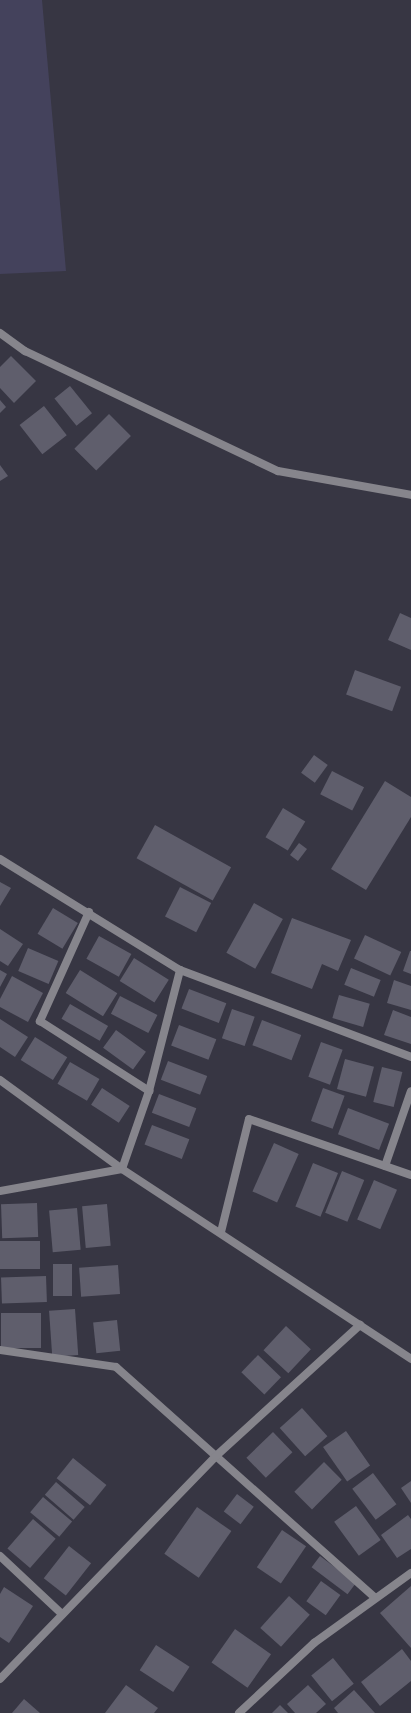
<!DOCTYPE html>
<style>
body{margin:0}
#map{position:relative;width:411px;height:1713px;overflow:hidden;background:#373643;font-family:"Asap Condensed",sans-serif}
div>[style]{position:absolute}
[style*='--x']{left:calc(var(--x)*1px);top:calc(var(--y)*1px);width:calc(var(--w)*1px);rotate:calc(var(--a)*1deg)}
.green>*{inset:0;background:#44425c}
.building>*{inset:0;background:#5f5e6c;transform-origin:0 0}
.minor>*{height:8px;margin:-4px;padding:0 4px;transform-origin:4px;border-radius:4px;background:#86858c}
.tertiary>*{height:8px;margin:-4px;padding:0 4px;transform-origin:4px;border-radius:4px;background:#86858c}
span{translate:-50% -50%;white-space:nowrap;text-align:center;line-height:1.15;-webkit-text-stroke:4px #2d2c38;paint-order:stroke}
</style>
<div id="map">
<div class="green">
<div style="clip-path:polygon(0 0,42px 0,66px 271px,0 274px)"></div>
</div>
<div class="building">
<div style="clip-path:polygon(11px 356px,36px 381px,14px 403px,0 388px,0 367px)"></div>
<div style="left:70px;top:386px;width:35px;height:20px;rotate:51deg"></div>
<div style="clip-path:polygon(0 400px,6px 407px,0 413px)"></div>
<div style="left:44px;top:406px;width:37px;height:31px;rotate:52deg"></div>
<div style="left:109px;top:414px;width:31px;height:49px;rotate:45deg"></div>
<div style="clip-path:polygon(0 465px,8px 476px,0 481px)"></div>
<div style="clip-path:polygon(400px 613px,411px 618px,411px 650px,388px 640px)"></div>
<div style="left:355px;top:670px;width:49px;height:26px;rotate:20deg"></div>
<div style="left:314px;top:755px;width:17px;height:22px;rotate:36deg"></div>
<div style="left:332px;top:771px;width:36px;height:26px;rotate:27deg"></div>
<div style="clip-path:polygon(385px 781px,411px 797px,411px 817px,366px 890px,331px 869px)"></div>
<div style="left:283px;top:808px;width:26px;height:34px;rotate:31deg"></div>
<div style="left:155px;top:825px;width:87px;height:38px;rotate:29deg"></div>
<div style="left:299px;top:843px;width:10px;height:15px;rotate:37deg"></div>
<div style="clip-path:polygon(0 882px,11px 888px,0 906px)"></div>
<div style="left:180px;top:887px;width:35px;height:33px;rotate:27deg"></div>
<div style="left:254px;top:903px;width:33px;height:57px;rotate:29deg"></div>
<div style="left:53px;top:908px;width:29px;height:30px;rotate:31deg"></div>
<div style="clip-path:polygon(292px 918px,351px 940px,338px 971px,322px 964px,312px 989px,271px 973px)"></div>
<div style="clip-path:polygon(0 929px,23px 944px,8px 966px,0 961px)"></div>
<div style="left:365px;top:935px;width:40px;height:26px;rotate:25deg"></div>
<div style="left:99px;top:936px;width:37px;height:26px;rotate:29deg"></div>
<div style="left:28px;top:948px;width:33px;height:25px;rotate:23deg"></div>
<div style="clip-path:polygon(410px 951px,411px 951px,411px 974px,403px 971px)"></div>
<div style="left:134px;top:958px;width:41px;height:27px;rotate:32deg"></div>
<div style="left:351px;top:968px;width:32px;height:18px;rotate:22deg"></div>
<div style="clip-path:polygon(0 970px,7px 974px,0 987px)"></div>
<div style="left:80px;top:970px;width:44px;height:27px;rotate:32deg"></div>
<div style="clip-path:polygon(12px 976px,43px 993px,28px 1022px,0 1007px,0 999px)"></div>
<div style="clip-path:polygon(394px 980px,411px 986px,411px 1010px,387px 1003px)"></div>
<div style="left:189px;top:989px;width:40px;height:21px;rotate:21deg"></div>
<div style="left:339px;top:995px;width:32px;height:24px;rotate:16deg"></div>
<div style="left:120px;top:996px;width:42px;height:20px;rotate:27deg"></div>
<div style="left:70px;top:1004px;width:44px;height:17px;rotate:30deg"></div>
<div style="left:232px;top:1009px;width:24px;height:31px;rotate:19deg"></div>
<div style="clip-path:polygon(393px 1010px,411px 1017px,411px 1044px,384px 1035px)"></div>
<div style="clip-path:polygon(0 1019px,28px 1037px,15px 1057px,0 1047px)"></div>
<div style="left:262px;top:1020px;width:42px;height:27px;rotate:21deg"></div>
<div style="left:179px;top:1025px;width:40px;height:22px;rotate:21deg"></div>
<div style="left:116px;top:1030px;width:37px;height:22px;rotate:36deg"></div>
<div style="left:35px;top:1037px;width:38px;height:27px;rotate:32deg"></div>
<div style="left:321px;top:1042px;width:23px;height:37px;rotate:20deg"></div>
<div style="left:345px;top:1059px;width:30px;height:31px;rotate:15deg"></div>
<div style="left:168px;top:1061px;width:42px;height:20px;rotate:21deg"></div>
<div style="left:70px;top:1062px;width:34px;height:25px;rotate:30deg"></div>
<div style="left:382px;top:1067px;width:21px;height:36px;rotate:14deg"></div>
<div style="left:102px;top:1088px;width:33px;height:20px;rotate:33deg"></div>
<div style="left:323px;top:1088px;width:23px;height:35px;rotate:20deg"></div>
<div style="left:159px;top:1094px;width:40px;height:20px;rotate:21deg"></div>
<div style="left:348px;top:1108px;width:44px;height:28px;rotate:21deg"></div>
<div style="left:152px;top:1125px;width:40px;height:21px;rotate:21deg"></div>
<div style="left:274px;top:1143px;width:27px;height:53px;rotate:24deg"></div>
<div style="left:313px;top:1163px;width:27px;height:47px;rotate:22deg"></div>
<div style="left:342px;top:1171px;width:24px;height:45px;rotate:22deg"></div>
<div style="left:374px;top:1180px;width:25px;height:43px;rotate:23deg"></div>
<div style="left:37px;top:1203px;width:34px;height:36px;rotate:88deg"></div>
<div style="left:107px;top:1204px;width:42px;height:25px;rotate:85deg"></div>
<div style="left:77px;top:1208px;width:42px;height:28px;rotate:85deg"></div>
<div style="left:0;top:1241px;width:40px;height:28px"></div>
<div style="left:53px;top:1264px;width:19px;height:32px"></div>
<div style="left:118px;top:1265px;width:29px;height:39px;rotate:86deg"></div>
<div style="left:46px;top:1276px;width:26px;height:45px;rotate:88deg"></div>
<div style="left:75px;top:1309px;width:46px;height:26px;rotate:86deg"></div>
<div style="left:1px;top:1313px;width:40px;height:35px"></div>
<div style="left:117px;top:1320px;width:31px;height:24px;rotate:84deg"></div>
<div style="left:286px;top:1326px;width:34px;height:33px;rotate:43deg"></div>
<div style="left:258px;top:1355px;width:32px;height:24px;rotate:44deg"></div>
<div style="left:302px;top:1408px;width:38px;height:30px;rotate:48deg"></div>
<div style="left:346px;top:1431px;width:42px;height:28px;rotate:55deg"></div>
<div style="left:273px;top:1432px;width:28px;height:37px;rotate:46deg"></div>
<div style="left:73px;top:1458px;width:43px;height:26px;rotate:39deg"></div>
<div style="left:324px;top:1462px;width:25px;height:42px;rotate:45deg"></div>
<div style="left:373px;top:1473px;width:39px;height:26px;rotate:53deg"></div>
<div style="clip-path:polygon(411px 1481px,411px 1503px,401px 1488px)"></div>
<div style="left:56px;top:1482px;width:38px;height:17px;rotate:41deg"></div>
<div style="left:237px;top:1494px;width:21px;height:22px;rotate:37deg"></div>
<div style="left:43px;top:1497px;width:38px;height:20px;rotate:40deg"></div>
<div style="left:356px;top:1506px;width:42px;height:27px;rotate:54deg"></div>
<div style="left:197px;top:1507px;width:42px;height:57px;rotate:35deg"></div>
<div style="clip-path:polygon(408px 1515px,411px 1519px,411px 1549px,397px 1558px,381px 1535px)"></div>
<div style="left:33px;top:1519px;width:30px;height:39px;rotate:41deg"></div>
<div style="left:282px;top:1530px;width:29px;height:45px;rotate:34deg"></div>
<div style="left:69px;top:1546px;width:28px;height:41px;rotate:38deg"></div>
<div style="left:320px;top:1556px;width:45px;height:14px;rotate:37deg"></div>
<div style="left:321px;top:1581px;width:24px;height:25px;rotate:36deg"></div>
<div style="clip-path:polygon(411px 1586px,411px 1648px,380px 1613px)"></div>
<div style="clip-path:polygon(4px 1587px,33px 1606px,9px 1643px,0 1637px,0 1594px)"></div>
<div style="left:289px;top:1596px;width:28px;height:43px;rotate:42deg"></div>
<div style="left:235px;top:1629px;width:44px;height:41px;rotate:35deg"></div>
<div style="left:156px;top:1645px;width:40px;height:30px;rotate:33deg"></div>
<div style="clip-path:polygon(402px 1649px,411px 1661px,411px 1681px,380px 1706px,361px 1682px)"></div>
<div style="left:333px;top:1658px;width:33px;height:28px;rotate:51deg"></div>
<div style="clip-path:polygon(126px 1685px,158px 1708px,154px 1713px,105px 1713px)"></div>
<div style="clip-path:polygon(308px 1685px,326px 1704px,316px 1713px,295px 1713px,287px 1704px)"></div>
<div style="clip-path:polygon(354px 1690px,375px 1713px,338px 1713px,334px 1708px)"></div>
<div style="clip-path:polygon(24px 1699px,40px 1713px,12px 1713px)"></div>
<div style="clip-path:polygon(280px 1705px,288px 1713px,272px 1713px)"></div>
</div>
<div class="minor">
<div style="--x:0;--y:333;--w:31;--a:36"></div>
<div style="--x:25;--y:351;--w:280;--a:25.4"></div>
<div style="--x:278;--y:471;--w:135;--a:10.2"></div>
<div style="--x:0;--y:859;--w:211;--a:31.7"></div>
<div style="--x:180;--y:970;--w:247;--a:20.6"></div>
<div style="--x:89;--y:912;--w:120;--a:114.2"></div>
<div style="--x:40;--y:1021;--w:130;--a:32.7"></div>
<div style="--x:385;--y:1166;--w:79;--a:-70.9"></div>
<div style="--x:0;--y:1191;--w:124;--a:-10.2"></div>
<div style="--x:122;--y:1169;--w:83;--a:-70.9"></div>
<div style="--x:149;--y:1091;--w:125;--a:-75.6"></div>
<div style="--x:221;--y:1232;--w:116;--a:-76.1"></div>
<div style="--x:249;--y:1119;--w:171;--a:19.1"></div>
<div style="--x:0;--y:1350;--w:117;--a:8.3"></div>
<div style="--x:116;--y:1367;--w:347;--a:41.7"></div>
<div style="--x:0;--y:1556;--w:85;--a:43.1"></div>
<div style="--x:0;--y:1679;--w:310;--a:-45.9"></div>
<div style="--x:216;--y:1456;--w:195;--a:-42.3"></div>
<div style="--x:239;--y:1713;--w:103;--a:-43"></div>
<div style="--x:314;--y:1643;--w:120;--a:-35.8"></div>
</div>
<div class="tertiary">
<div style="--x:0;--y:1080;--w:151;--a:36.1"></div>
<div style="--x:122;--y:1169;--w:346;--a:33.3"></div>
</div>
</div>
